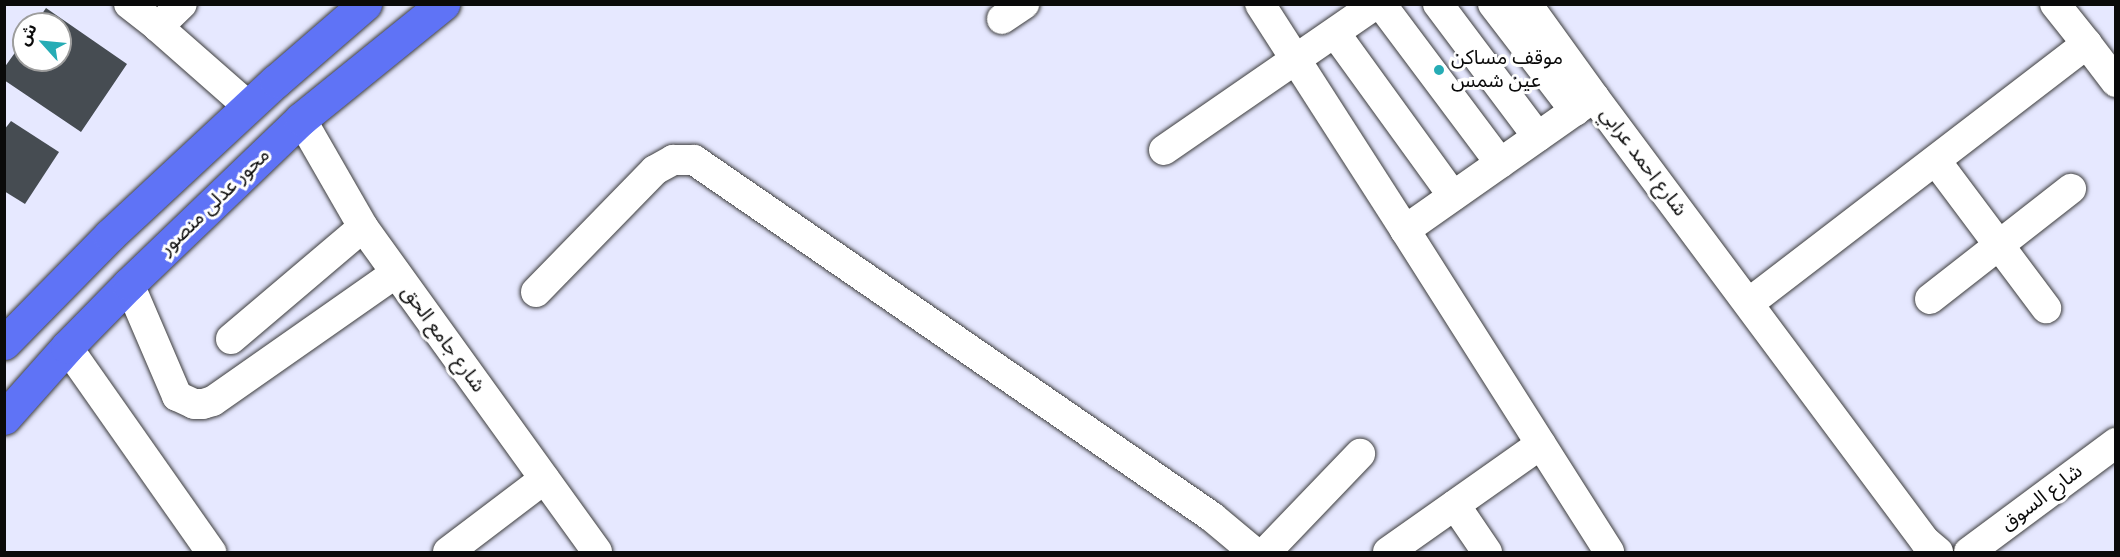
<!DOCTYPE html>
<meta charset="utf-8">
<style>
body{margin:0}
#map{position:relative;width:2120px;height:557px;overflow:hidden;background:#e6e8ff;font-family:Spectral,"Noto Sans Arabic",serif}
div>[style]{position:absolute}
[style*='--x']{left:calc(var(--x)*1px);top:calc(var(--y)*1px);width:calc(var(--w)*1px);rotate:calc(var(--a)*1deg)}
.building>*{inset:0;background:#464c52}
.roads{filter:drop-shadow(0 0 2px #3d3d3d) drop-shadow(0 0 2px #3d3d3d)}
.minor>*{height:30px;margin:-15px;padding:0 15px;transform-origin:15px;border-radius:15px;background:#fff}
.major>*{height:33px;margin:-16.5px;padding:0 16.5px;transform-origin:16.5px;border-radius:16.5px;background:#5f73f6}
.dots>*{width:16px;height:16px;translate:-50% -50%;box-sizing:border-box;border:3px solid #fff;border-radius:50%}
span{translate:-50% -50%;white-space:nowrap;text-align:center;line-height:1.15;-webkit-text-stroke:6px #fff;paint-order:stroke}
.poi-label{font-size:20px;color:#0a0a0a}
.left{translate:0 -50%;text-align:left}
.street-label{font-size:20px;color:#0a0a0a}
.frame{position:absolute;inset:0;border:6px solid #0a0a0a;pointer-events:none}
.north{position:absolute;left:12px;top:12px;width:60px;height:60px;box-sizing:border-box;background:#fff;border:2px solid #9d9d9d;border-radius:50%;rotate:297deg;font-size:16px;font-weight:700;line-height:24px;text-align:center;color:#0a0a0a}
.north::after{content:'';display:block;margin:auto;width:21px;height:27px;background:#26acb5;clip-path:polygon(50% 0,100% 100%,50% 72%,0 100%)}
</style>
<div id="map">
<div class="building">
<div style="clip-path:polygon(46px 8px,127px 64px,81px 132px,4px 80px,4px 68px,24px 40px,24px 60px,60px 60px,60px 24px,35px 24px)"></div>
<div style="clip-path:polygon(11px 121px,59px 152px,25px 204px,4px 191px,4px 130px)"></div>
</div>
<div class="roads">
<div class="minor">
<div style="--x:129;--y:4;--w:37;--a:38"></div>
<div style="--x:158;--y:27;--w:121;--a:41.3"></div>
<div style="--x:1260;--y:4;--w:269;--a:57.3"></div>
<div style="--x:1405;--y:230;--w:231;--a:-35.1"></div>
<div style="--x:1594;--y:97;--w:554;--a:53.3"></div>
<div style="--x:1925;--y:541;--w:17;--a:40"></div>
<div style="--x:1381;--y:4;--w:199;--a:53.2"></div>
<div style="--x:1438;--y:4;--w:166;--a:53.1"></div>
<div style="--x:1493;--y:4;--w:135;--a:52.5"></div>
<div style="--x:1527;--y:4;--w:115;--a:54.2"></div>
<div style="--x:1002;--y:19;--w:27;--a:-34"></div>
<div style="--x:158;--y:27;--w:33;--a:-44"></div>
<div style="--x:1335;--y:33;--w:201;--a:54.1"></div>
<div style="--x:2087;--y:44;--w:48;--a:52.7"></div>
<div style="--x:301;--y:119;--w:125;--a:60.1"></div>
<div style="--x:363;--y:227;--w:400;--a:54.2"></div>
<div style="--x:1164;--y:150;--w:257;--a:-34.6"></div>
<div style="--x:1936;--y:161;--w:184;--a:53.2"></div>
<div style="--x:1405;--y:230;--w:381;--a:57.6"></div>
<div style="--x:129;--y:284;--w:122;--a:66.8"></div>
<div style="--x:177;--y:396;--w:19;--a:25"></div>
<div style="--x:194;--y:404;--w:9;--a:0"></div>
<div style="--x:203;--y:404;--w:10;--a:-17"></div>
<div style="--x:213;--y:401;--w:223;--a:-35"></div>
<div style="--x:536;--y:292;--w:170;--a:-45.7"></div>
<div style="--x:655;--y:170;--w:21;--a:-29"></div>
<div style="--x:673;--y:160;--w:21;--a:0"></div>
<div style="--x:694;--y:160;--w:629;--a:34.57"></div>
<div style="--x:1212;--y:517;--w:55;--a:39.8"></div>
<div style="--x:1930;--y:299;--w:179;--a:-38"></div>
<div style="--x:1749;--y:303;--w:426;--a:-37.5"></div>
<div style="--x:2087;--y:44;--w:51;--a:-128.7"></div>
<div style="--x:231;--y:339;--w:173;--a:-40.3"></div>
<div style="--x:67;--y:347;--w:251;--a:54.9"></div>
<div style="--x:1455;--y:505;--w:57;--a:55.8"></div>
<div style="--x:448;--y:552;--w:121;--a:-37.2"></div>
<div style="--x:1266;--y:552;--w:136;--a:-46.2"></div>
<div style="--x:1388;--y:552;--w:187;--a:-35.2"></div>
<div style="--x:1969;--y:552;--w:183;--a:-36.6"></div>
</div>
<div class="major">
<div style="--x:4;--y:343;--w:151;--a:-45.5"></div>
<div style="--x:110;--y:235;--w:226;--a:-42.9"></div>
<div style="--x:276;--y:81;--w:118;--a:-40.9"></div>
<div style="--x:4;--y:418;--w:95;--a:-48.4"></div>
<div style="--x:67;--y:347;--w:88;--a:-45.5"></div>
<div style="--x:129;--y:284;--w:238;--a:-43.8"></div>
<div style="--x:301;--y:119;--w:183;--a:-39"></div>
</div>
</div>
<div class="dots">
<div style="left:1439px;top:70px;background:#26acb5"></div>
</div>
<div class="poi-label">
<span class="left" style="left:1451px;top:70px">موقف مساكن<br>عين شمس</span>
</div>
<div class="street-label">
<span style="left:1643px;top:162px;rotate:53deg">شارع احمد عرابي</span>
<span style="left:215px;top:202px;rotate:-44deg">محور عدلى منصور</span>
<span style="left:443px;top:339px;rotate:54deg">شارع جامع الحق</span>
<span style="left:2042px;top:498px;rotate:-37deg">شارع السوق</span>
</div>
<div class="frame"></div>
<div class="north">ش</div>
</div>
